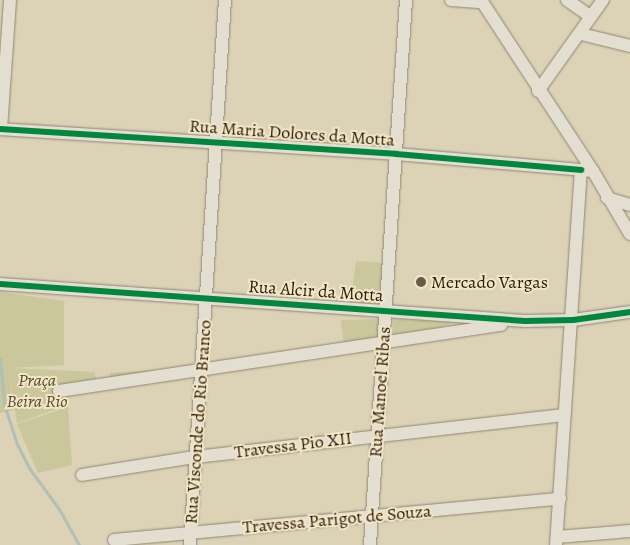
<!DOCTYPE html>
<meta charset="utf-8">
<style>
body{margin:0}
#map{position:relative;width:630px;height:545px;overflow:hidden;background:#dcd2b6;font-family:Alegreya,serif}
div>[style]{position:absolute}
[style*='--x']{left:calc(var(--x)*1px);top:calc(var(--y)*1px);width:calc(var(--w)*1px);rotate:calc(var(--a)*1deg)}
.green>*{inset:0;background:#c9c79b}
.stream>*{height:3px;margin:-1.5px;padding:0 1.5px;transform-origin:1.5px;border-radius:1.5px;background:#b1bfb4}
.roads{filter:drop-shadow(0 0 1px #8e8676) drop-shadow(0 0 1px #8e8676)}
.minor>*{height:12px;margin:-6px;padding:0 6px;transform-origin:6px;border-radius:6px;background:#e3ded0}
.cycleway>*{height:6px;margin:-3px;padding:0 3px;transform-origin:3px;border-radius:3px;background:#00873e}
.dots>*{width:14px;height:14px;translate:-50% -50%;box-sizing:border-box;border:2px solid #f3e6c5;border-radius:50%}
span{translate:-50% -50%;white-space:nowrap;text-align:center;line-height:1.15;-webkit-text-stroke:4px #f3e6c5;paint-order:stroke}
.street-label{font-size:18px;color:#291b0f}
.poi-label{font-size:18px;color:#291b0f}
.left{translate:0 -50%;text-align:left}
.park-label{font-size:18px;color:#544c32;font-style:italic}
</style>
<div id="map">
<div class="green">
<div style="clip-path:polygon(356px 261px,385px 263px,384px 306px,350px 305px)"></div>
<div style="clip-path:polygon(0 292px,64px 301px,64px 365px,10px 368px,95px 372px,96px 380px,68px 390px,68px 405px,17px 423px,8px 368px,14px 410px,0 413px)"></div>
<div style="clip-path:polygon(383px 319px,380px 346px,345px 354px,341px 320px)"></div>
<div style="clip-path:polygon(394px 319px,452px 322px,446px 326px,392px 335px)"></div>
<div style="clip-path:polygon(152px 370px,153px 377px,110px 383px,110px 373px)"></div>
<div style="clip-path:polygon(68px 407px,72px 465px,38px 473px,17px 424px)"></div>
</div>
<div class="stream">
<div style="--x:0;--y:359;--w:45;--a:84.9"></div>
<div style="--x:4;--y:404;--w:42;--a:72"></div>
<div style="--x:17;--y:444;--w:27;--a:63"></div>
<div style="--x:29;--y:468;--w:51;--a:53.8"></div>
<div style="--x:59;--y:509;--w:41;--a:60.9"></div>
</div>
<div class="roads">
<div class="minor">
<div style="--x:451;--y:0;--w:31;--a:4"></div>
<div style="--x:481;--y:0;--w:204;--a:56.8"></div>
<div style="--x:593;--y:171;--w:73;--a:59.6"></div>
<div style="--x:567;--y:0;--w:29;--a:35"></div>
<div style="--x:581;--y:34;--w:50;--a:13.8"></div>
<div style="--x:538;--y:91;--w:112;--a:-54.5"></div>
<div style="--x:0;--y:129;--w:397;--a:3.6"></div>
<div style="--x:396;--y:154;--w:186;--a:4.9"></div>
<div style="--x:1;--y:129;--w:129;--a:-86"></div>
<div style="--x:607;--y:198;--w:24;--a:17"></div>
<div style="--x:0;--y:284;--w:526;--a:4.03"></div>
<div style="--x:525;--y:321;--w:48;--a:-1.2"></div>
<div style="--x:573;--y:320;--w:58;--a:-8"></div>
<div style="--x:59;--y:391;--w:447;--a:-8.5"></div>
<div style="--x:82;--y:475;--w:114;--a:-9.1"></div>
<div style="--x:195;--y:457;--w:372;--a:-6.5"></div>
<div style="--x:557;--y:537;--w:73;--a:-4.7"></div>
<div style="--x:114;--y:540;--w:448;--a:-5.3"></div>
<div style="--x:190;--y:545;--w:546;--a:-86.33"></div>
<div style="--x:370;--y:545;--w:546;--a:-86.22"></div>
<div style="--x:556;--y:545;--w:376;--a:-86.2"></div>
<div style="--x:581;--y:170;--w:12;--a:5"></div>
</div>
</div>
<div class="cycleway">
<div style="--x:0;--y:129;--w:397;--a:3.6"></div>
<div style="--x:396;--y:154;--w:186;--a:4.9"></div>
<div style="--x:0;--y:284;--w:526;--a:4.03"></div>
<div style="--x:525;--y:321;--w:48;--a:-1.2"></div>
<div style="--x:573;--y:320;--w:58;--a:-8"></div>
</div>
<div class="dots">
<div style="left:421px;top:282px;background:#685b49"></div>
</div>
<div class="street-label">
<span style="left:292px;top:133px;rotate:4deg">Rua Maria Dolores da Motta</span>
<span style="left:316px;top:291px;rotate:4deg">Rua Alcir da Motta</span>
<span style="left:380px;top:392px;rotate:-86deg">Rua Manoel Ribas</span>
<span style="left:198px;top:422px;rotate:-86deg">Rua Visconde do Rio Branco</span>
<span style="left:293px;top:445px;rotate:-7deg">Travessa Pio XII</span>
<span style="left:337px;top:519px;rotate:-5deg">Travessa Parigot de Souza</span>
</div>
<div class="poi-label">
<span class="left" style="left:431px;top:282px">Mercado Vargas</span>
</div>
<div class="park-label">
<span style="left:37px;top:391px">Praça<br>Beira Rio</span>
</div>
</div>
